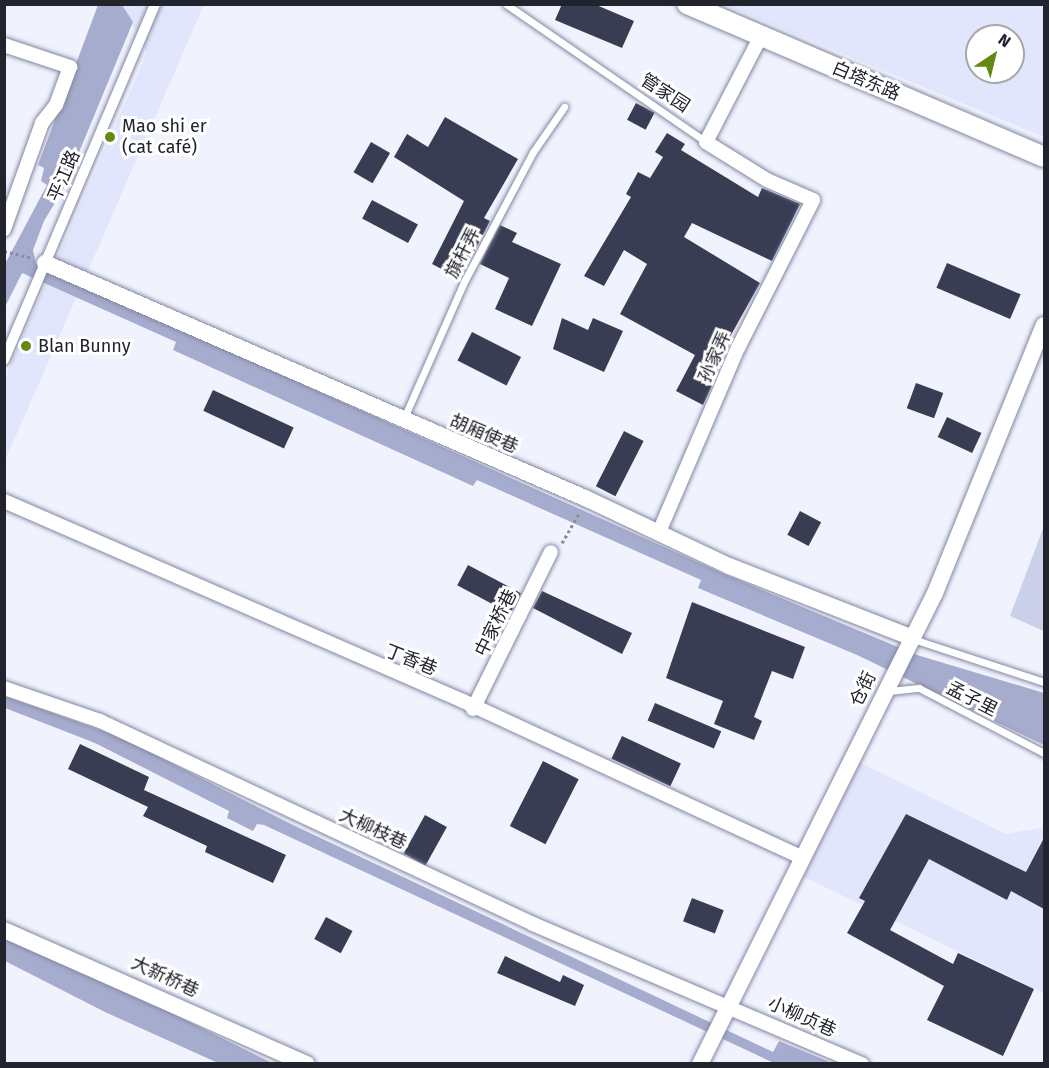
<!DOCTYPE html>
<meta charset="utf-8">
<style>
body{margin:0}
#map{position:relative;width:1049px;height:1068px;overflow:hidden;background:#f0f3fe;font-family:"Fira Sans","Noto Sans SC",sans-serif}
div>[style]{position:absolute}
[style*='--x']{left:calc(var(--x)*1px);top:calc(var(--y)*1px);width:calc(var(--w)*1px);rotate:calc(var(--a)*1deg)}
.built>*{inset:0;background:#e2e6fc}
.green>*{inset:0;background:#cbd0ea}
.water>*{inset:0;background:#a6accd}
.building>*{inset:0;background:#393d54;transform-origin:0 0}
.path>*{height:3px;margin-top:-1.5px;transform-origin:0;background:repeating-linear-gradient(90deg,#8b8e98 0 3px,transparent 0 6px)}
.roads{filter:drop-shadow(0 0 2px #8287a1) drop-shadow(0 0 2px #8287a1)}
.service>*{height:7px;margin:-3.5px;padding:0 3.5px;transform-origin:3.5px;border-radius:3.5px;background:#fff}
.pedestrian>*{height:10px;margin:-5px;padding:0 5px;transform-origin:5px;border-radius:5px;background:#fff}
.minor>*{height:14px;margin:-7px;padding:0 7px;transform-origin:7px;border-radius:7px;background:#fff}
.tertiary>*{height:16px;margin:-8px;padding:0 8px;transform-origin:8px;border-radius:8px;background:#fff}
.secondary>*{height:20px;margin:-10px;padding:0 10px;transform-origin:10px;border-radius:10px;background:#fff}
.dots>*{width:16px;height:16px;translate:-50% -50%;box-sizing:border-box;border:3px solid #fff;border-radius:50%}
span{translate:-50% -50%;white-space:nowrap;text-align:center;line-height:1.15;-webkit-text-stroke:6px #fff;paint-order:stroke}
.street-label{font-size:18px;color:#21232d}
.poi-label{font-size:18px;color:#21232d}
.left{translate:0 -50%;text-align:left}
.frame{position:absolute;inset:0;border:6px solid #21232d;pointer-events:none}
.north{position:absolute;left:965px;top:24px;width:60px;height:60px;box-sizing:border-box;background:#fff;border:2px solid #a6a7ab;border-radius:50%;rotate:35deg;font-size:16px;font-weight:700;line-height:24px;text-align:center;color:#21232d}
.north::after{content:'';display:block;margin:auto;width:21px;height:27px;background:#638913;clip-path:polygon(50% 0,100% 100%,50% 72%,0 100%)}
</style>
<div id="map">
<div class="built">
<div style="clip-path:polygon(122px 5px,204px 5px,5px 461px,5px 377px,147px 53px)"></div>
<div style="clip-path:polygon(evenodd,725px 5px,1044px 5px,1044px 137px,725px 5px,977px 36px,1013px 36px,1013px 72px,977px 72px,977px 36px)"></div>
<div style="clip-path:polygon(859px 762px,1006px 834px,1044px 827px,1044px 993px,800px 875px)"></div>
</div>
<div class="green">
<div style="clip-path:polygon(1044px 526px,1044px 631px,1010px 616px)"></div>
</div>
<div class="water">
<div style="clip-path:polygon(98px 5px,122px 5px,133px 22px,65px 186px,44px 221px,33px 250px,36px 264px,724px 574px,917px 655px,1044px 693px,1044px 745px,857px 655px,698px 588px,701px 580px,477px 480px,473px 486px,173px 350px,176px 342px,22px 273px,5px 307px,5px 264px,47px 185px,41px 181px,44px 168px,38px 165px)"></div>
<div style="clip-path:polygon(4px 696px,120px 737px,293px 825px,773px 1052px,779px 1041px,832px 1063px,774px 1063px,264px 825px,257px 824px,253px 831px,227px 818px,229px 811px,95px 743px,5px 708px)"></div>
<div style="clip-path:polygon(4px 936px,151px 1003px,272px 1063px,218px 1063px,105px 1012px,5px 961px)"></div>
</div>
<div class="building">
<div style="clip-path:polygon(562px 4px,594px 4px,634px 21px,622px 48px,555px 20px)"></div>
<div style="left:636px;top:103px;width:21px;height:19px;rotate:28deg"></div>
<div style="clip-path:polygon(445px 117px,518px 159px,484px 218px,490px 221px,470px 260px,463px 256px,453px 275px,432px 264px,464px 201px,394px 157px,407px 134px,428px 147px)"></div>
<div style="clip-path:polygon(667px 133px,685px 144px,681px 150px,758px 197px,762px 188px,800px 204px,772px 261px,692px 223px,684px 237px,760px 283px,707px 378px,714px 381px,703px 405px,676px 391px,695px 355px,620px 314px,647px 264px,624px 250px,604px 286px,584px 276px,631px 197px,626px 194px,638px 172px,650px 178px,663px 157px,655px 152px)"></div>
<div style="left:371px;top:142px;width:22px;height:35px;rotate:30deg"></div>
<div style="left:372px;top:200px;width:52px;height:21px;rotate:28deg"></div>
<div style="clip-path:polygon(500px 225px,517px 233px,512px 242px,561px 264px,532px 326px,495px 309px,509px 278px,480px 264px)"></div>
<div style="left:947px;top:263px;width:80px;height:27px;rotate:23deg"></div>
<div style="clip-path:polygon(562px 318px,588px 330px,593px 318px,623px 331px,604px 372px,553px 349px)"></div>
<div style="left:472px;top:332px;width:55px;height:32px;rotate:27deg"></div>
<div style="left:916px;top:383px;width:29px;height:27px;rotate:20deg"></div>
<div style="left:213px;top:390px;width:89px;height:23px;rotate:25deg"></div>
<div style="left:947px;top:417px;width:38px;height:22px;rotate:25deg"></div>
<div style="left:624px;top:431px;width:22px;height:62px;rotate:27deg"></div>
<div style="left:800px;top:511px;width:24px;height:27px;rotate:28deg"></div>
<div style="left:468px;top:565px;width:60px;height:23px;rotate:28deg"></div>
<div style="clip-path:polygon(542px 591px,632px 633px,622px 654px,533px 608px)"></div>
<div style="clip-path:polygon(692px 602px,805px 647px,793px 679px,772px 671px,754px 717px,762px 721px,754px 740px,714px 724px,723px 701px,666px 678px)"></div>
<div style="left:655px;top:703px;width:72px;height:19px;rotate:23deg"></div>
<div style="left:622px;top:736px;width:65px;height:25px;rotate:25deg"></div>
<div style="clip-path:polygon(80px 744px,149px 777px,144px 790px,286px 855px,273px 883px,205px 852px,207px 846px,143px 816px,148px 807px,68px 769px)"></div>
<div style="left:543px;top:761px;width:40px;height:73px;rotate:27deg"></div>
<div style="clip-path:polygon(906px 814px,1026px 872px,1044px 838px,1044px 909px,1011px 891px,1007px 900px,929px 859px,890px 930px,953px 964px,958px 953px,1034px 989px,1003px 1056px,927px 1020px,944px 986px,847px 933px,865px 901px,859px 898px)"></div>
<div style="left:425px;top:815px;width:25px;height:44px;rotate:29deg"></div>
<div style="left:692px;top:898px;width:34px;height:25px;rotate:21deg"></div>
<div style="left:326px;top:917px;width:30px;height:25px;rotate:28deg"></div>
<div style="clip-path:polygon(505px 956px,560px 982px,563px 975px,584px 985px,575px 1006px,497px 973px)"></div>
</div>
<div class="path">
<div style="--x:4;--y:251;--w:29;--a:14"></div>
<div style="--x:562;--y:543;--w:34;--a:-60"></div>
</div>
<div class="roads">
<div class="service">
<div style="--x:506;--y:4;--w:243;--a:34.6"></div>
<div style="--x:404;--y:418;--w:151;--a:-66.2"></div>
<div style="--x:465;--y:280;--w:145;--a:-62"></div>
<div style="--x:533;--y:152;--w:55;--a:-55.4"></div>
<div style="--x:913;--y:639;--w:138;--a:18.2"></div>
<div style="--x:889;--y:691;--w:30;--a:-6"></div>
<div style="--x:919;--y:688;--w:141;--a:27.5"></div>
</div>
<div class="pedestrian">
<div style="--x:4;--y:360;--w:387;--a:-67"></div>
</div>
<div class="minor">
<div style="--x:4;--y:45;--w:70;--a:18.4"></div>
<div style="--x:70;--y:67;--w:40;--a:110.2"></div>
<div style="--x:56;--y:105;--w:23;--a:128"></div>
<div style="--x:42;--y:123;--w:113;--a:109.7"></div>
<div style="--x:4;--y:501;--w:501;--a:23.54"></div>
<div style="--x:463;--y:701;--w:372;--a:24.8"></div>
<div style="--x:659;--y:532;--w:200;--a:-66.8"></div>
<div style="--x:738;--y:348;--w:166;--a:-63.1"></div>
<div style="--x:813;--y:200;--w:50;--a:-156.5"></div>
<div style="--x:767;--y:180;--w:72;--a:-148.1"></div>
<div style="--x:706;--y:142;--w:119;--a:-62.6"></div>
<div style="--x:4;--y:688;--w:102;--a:19"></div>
<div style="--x:100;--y:721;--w:478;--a:25.1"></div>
<div style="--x:533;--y:924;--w:358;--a:23.1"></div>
<div style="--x:473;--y:709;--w:175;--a:-63.6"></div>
</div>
<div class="tertiary">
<div style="--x:45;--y:263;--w:589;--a:23.52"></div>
<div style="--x:585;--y:498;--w:159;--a:25.3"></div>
<div style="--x:729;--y:566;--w:194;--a:21.4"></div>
<div style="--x:4;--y:930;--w:331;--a:23.9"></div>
<div style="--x:700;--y:1064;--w:526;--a:-63.48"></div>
<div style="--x:935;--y:593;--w:289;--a:-67.9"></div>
</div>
<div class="secondary">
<div style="--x:687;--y:4;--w:388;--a:23.2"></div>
</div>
</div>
<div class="dots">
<div style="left:110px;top:137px;background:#638913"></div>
<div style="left:26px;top:346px;background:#638913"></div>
</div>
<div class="street-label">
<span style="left:866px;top:81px;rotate:23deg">白塔东路</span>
<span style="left:665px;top:93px;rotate:33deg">管家园</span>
<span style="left:64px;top:176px;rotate:-67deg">平江路</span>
<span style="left:463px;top:253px;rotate:-63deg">旗杆弄</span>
<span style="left:715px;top:357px;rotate:-66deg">孙家弄</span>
<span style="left:484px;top:434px;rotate:23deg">胡厢使巷</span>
<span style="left:496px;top:623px;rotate:-64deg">中家桥巷</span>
<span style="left:411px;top:660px;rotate:22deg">丁香巷</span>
<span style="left:863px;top:689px;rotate:-64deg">仓街</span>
<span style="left:972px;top:699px;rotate:27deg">孟子里</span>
<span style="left:373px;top:829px;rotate:25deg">大柳枝巷</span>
<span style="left:165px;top:977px;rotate:25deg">大新桥巷</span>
<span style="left:802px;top:1017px;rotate:24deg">小柳贞巷</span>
</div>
<div class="poi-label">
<span class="left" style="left:122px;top:137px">Mao shi er<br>(cat café)</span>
<span class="left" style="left:38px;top:346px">Blan Bunny</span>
</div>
<div class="frame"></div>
<div class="north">N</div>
</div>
